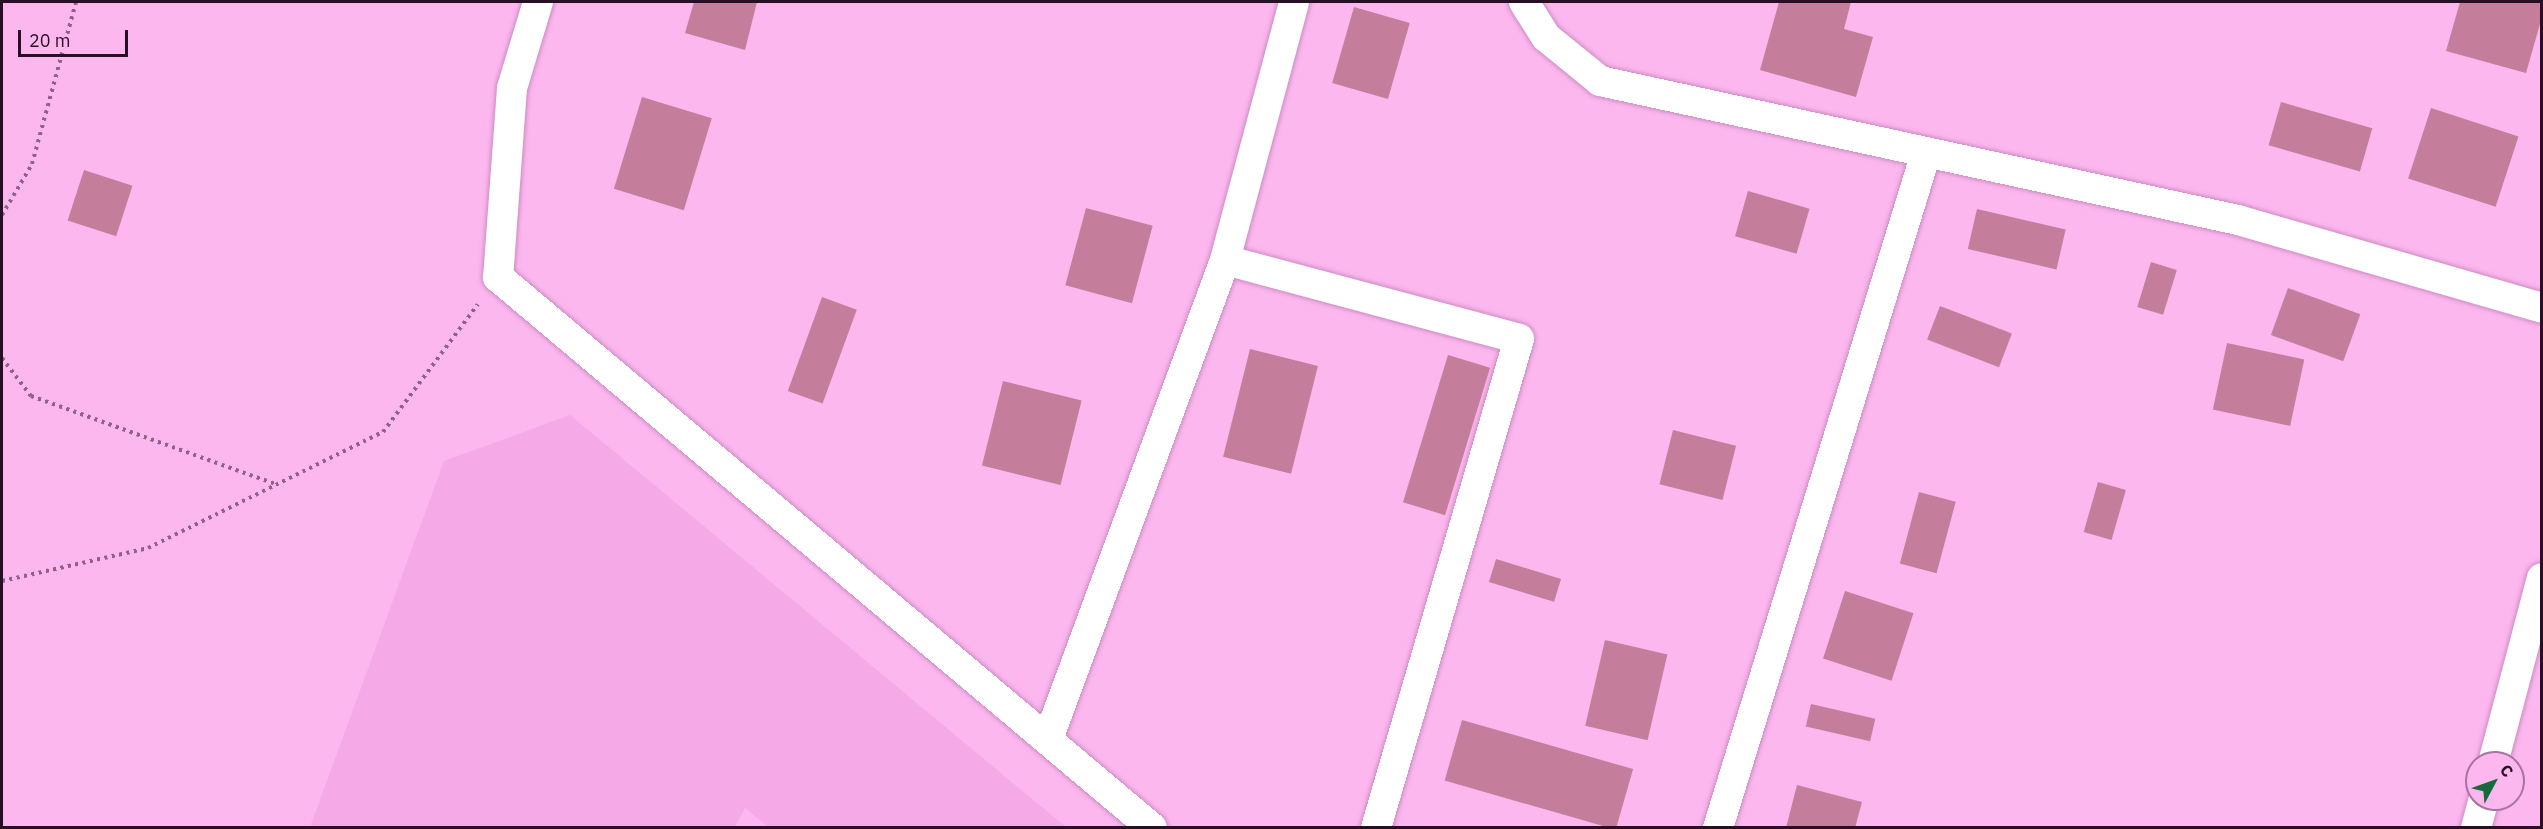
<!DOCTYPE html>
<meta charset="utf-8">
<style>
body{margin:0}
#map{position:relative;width:2543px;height:829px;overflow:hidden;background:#fcb7ef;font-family:"IBM Plex Sans",sans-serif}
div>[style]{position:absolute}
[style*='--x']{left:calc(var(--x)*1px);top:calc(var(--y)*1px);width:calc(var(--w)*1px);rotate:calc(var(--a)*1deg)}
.built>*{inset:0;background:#f5aae7}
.building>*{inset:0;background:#c47e9b;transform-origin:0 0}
.path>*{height:4px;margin-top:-2px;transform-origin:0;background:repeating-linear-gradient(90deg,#906288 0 3px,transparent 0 7.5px)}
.roads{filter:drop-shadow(0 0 2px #cd8bc1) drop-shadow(0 0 2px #cd8bc1)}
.minor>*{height:30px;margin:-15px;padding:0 15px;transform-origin:15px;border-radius:15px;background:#fff}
span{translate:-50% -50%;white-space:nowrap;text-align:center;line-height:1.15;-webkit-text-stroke:5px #fcb7ef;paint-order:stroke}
.frame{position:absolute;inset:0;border:3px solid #270f24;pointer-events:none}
.north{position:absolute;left:2465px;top:751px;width:60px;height:60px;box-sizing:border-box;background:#fcb7ef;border:2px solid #a7749e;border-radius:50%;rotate:49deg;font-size:16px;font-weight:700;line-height:24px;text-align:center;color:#270f24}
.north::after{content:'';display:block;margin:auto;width:21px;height:27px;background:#16693b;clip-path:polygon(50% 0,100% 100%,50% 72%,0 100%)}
.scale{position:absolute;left:18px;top:30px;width:110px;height:27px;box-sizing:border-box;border:3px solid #270f24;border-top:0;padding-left:8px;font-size:18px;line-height:21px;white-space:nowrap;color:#270f24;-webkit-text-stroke:4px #fcb7ef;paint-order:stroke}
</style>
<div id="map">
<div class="built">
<div style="clip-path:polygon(570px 415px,1066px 827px,768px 827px,745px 808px,734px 828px,310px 827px,444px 461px)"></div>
</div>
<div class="building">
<div style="clip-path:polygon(694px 2px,757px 2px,745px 50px,685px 33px)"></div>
<div style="clip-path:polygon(1779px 2px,1851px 2px,1844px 29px,1873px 37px,1856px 97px,1760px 70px)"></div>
<div style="clip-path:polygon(2460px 2px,2542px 2px,2542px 17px,2526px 73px,2446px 51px)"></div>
<div style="left:1354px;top:7px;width:58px;height:79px;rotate:16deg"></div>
<div style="left:642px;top:97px;width:73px;height:96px;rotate:17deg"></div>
<div style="left:2281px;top:102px;width:95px;height:45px;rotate:16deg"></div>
<div style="left:2431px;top:108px;width:92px;height:74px;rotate:18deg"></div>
<div style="left:84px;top:170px;width:51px;height:53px;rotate:18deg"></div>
<div style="left:1748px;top:191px;width:64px;height:47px;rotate:16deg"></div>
<div style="left:1086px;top:208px;width:69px;height:80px;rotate:15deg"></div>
<div style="left:1977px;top:209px;width:91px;height:41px;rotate:13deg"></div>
<div style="left:2151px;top:262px;width:27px;height:47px;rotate:17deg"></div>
<div style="left:2288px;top:288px;width:77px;height:50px;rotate:20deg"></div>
<div style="left:822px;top:297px;width:37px;height:100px;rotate:20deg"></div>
<div style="left:1940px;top:306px;width:77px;height:36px;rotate:21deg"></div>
<div style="left:2227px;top:343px;width:79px;height:68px;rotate:12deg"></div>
<div style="left:1250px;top:349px;width:70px;height:111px;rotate:14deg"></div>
<div style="left:1448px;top:355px;width:44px;height:154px;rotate:17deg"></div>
<div style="left:1003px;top:381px;width:81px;height:87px;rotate:14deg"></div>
<div style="left:1673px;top:430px;width:65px;height:56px;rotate:14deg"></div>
<div style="left:2098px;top:482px;width:29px;height:52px;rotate:16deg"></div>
<div style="left:1919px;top:492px;width:38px;height:74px;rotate:15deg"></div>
<div style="left:1496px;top:559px;width:68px;height:24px;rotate:17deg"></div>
<div style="left:1845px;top:591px;width:72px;height:71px;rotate:18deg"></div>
<div style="left:1605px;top:640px;width:64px;height:88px;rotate:13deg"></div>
<div style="left:1811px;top:704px;width:66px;height:23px;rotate:13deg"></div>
<div style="left:1462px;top:720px;width:178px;height:63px;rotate:16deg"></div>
<div style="clip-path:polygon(1797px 785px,1862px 802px,1855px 828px,1786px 828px)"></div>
</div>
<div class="path">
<div style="--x:2;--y:215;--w:59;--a:-59.5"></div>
<div style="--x:32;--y:164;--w:168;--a:-74.8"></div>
<div style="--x:2;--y:358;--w:48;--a:52.7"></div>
<div style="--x:31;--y:396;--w:259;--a:19.8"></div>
<div style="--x:2;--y:581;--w:150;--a:-12.7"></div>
<div style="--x:148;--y:548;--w:262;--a:-26.3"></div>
<div style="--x:383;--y:432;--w:159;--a:-53.4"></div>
</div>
<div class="roads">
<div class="minor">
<div style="--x:538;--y:2;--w:90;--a:106.8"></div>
<div style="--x:512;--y:88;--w:190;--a:94.2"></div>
<div style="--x:498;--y:277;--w:855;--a:40.11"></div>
<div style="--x:1524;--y:2;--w:41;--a:57.8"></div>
<div style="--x:1546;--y:37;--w:70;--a:39.2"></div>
<div style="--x:1600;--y:81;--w:653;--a:12.29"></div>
<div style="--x:2238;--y:220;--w:316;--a:16.1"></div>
<div style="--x:1225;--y:260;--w:304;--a:15"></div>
<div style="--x:1519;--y:339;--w:509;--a:106.3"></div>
<div style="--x:1048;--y:739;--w:511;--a:-69.72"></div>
<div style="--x:1225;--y:260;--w:267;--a:-75"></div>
<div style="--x:2493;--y:763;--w:191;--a:-75.2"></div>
<div style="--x:1718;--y:828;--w:706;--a:-72.87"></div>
<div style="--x:2476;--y:828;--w:30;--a:-75"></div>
</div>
</div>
<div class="frame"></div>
<div class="north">С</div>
<div class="scale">20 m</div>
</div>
